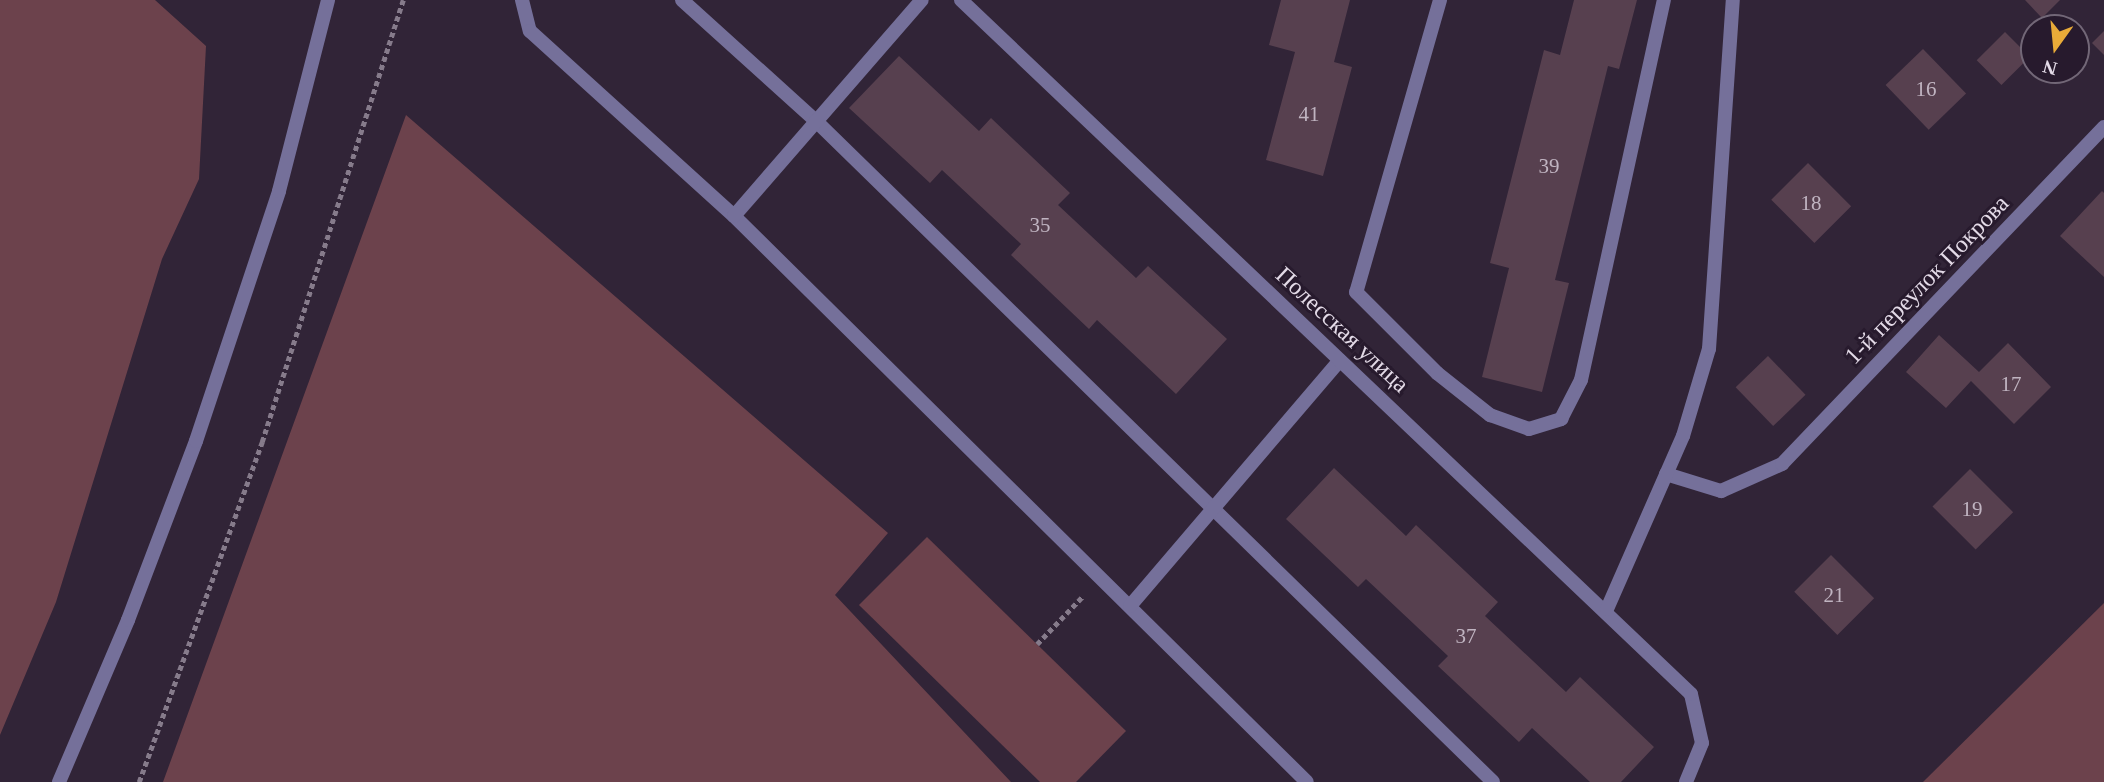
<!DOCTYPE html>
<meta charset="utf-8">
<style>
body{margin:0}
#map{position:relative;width:2104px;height:782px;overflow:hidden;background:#312437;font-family:Georgia,serif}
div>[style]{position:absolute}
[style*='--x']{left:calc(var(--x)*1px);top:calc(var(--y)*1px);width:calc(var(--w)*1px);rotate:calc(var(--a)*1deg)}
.green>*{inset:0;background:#6c424c}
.building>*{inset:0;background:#57404f;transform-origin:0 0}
.path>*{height:4.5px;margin-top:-2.25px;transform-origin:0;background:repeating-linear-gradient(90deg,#867b8b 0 5px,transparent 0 8.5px)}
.service>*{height:14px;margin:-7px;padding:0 7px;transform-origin:7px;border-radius:7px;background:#75709a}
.minor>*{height:14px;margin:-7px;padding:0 7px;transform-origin:7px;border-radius:7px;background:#75709a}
.tertiary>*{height:14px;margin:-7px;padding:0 7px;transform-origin:7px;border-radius:7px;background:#75709a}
span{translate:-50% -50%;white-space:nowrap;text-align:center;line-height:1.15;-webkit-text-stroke:6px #271a2d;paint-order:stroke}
.number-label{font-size:21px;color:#c0b4c1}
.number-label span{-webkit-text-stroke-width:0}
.street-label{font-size:24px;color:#e3dae7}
.north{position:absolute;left:2020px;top:14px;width:70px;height:70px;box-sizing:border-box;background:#271a2d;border:2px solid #726777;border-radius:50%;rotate:195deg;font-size:19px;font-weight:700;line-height:28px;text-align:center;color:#e3dae7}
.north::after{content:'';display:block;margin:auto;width:24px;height:32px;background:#e9ab38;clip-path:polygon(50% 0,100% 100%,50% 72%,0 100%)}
</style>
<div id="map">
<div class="green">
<div style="clip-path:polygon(0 0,155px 0,206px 46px,199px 179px,162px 259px,56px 602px,0 735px)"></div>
<div style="clip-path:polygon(406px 115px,888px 533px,835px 595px,1011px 782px,163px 782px)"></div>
<div style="clip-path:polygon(927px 537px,1126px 731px,1076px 782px,1040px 782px,859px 605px)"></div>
<div style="clip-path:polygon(2104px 603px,2104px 782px,1923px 782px)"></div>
</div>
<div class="building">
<div style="clip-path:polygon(1281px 0,1350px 0,1334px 62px,1352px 67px,1323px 176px,1266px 160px,1295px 52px,1269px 45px)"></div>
<div style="clip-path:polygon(1574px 0,1637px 0,1619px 69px,1608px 66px,1555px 280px,1569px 283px,1542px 392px,1482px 377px,1509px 268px,1490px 263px,1544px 50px,1560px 55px)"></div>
<div style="clip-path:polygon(2025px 0,2060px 0,2042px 18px)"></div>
<div style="clip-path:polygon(2104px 31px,2104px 55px,2092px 43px)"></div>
<div style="left:2005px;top:32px;width:35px;height:40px;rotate:45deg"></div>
<div style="left:1923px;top:49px;width:62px;height:52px;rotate:46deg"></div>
<div style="clip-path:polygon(899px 56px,979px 131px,991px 118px,1070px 193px,1058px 205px,1136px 278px,1148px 266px,1227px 339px,1176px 394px,1097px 320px,1089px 329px,1011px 255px,1021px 244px,942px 170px,930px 183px,849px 108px)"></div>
<div style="left:1808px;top:163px;width:61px;height:52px;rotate:45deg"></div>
<div style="clip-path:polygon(2102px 191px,2104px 193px,2104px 277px,2060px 236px)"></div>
<div style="clip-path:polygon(1939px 335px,1979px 372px,2008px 343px,2051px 387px,2014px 424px,1971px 381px,1946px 408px,1906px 372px)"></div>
<div style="left:1768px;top:356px;width:54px;height:45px;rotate:46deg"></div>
<div style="clip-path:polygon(1334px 468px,1406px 536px,1416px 525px,1498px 602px,1485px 616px,1566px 692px,1580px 677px,1654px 747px,1621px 782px,1590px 782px,1532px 728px,1519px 742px,1438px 666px,1448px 656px,1366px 579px,1358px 587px,1286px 519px)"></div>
<div style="left:1970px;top:469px;width:61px;height:53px;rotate:45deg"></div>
<div style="left:1831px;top:555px;width:61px;height:52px;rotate:45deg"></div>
</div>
<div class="path">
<div style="--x:1037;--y:644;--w:66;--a:-46.2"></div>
<div style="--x:139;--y:782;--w:362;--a:-70.1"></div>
<div style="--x:262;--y:442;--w:464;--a:-72.3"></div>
</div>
<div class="service">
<div style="--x:522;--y:0;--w:32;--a:76"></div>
<div style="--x:530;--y:31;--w:275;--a:42.2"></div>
<div style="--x:734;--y:216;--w:805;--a:44.65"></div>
<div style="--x:682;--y:0;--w:181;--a:42.1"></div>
<div style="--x:816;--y:121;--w:946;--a:44.31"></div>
<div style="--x:1440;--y:0;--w:304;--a:106"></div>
<div style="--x:1356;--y:292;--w:115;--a:45"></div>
<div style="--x:1437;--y:373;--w:68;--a:38.4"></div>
<div style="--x:1490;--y:415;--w:41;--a:19.7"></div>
<div style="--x:1529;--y:429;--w:34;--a:-17"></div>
<div style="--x:1561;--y:419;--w:44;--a:-62.9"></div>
<div style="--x:1581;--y:380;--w:389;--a:-77.7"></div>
<div style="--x:734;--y:216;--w:286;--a:-49"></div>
<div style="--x:1666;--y:474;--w:58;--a:17.2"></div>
<div style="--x:1721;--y:491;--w:67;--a:-23.9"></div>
<div style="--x:1130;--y:606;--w:323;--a:-49.5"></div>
<div style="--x:1686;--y:782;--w:42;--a:-67.7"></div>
<div style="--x:1702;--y:743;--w:50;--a:-102.7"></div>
</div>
<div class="minor">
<div style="--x:961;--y:0;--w:1007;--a:43.55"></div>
<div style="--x:1782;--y:464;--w:466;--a:-46.3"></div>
<div style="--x:1607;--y:609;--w:189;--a:-66.3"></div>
<div style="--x:1683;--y:436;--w:91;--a:-73.4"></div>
<div style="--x:1709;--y:349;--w:350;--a:-86.1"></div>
</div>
<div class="tertiary">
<div style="--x:59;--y:782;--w:176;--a:-66.9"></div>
<div style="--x:128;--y:620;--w:191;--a:-69.2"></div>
<div style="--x:196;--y:441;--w:263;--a:-71.6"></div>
<div style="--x:279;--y:191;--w:197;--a:-75.6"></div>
</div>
<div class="number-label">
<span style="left:1926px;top:89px">16</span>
<span style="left:1309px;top:114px">41</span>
<span style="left:1549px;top:166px">39</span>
<span style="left:1811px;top:203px">18</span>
<span style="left:1040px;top:225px">35</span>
<span style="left:2011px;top:384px">17</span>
<span style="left:1972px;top:509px">19</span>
<span style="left:1834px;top:595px">21</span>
<span style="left:1466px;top:636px">37</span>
</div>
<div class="street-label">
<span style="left:1927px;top:280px;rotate:-46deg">1-й переулок Покрова</span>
<span style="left:1342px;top:330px;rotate:43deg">Полесская улица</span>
</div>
<div class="north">N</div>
</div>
